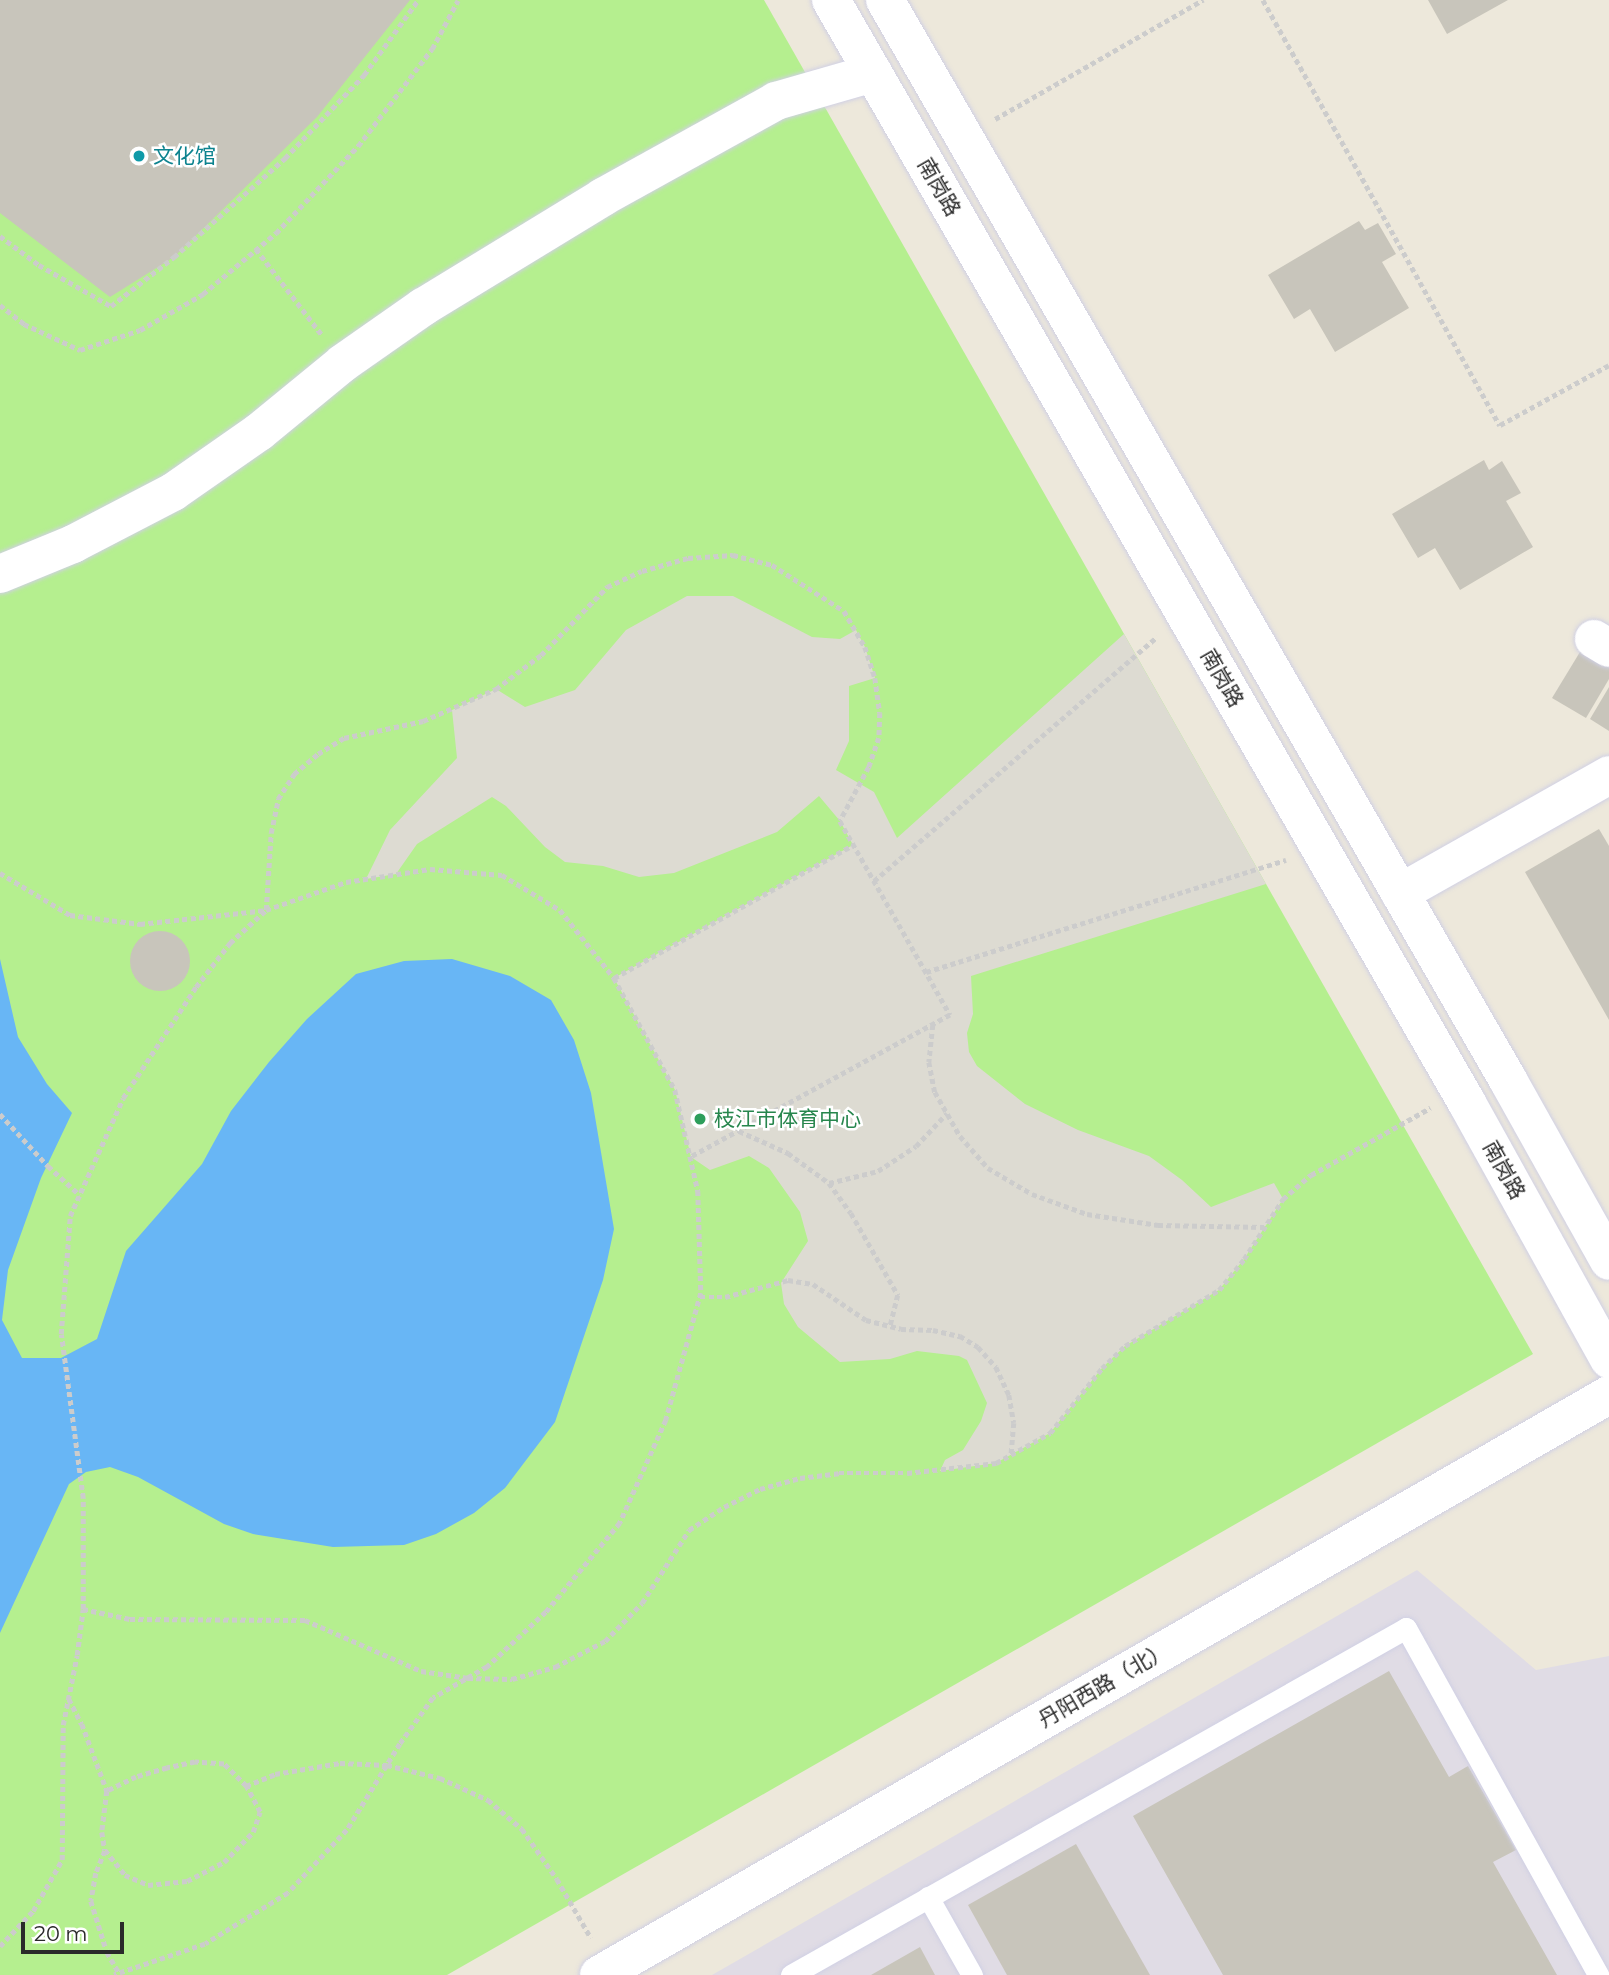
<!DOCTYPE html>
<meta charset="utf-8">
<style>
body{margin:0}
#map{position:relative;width:1609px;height:1975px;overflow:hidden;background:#ede8db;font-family:Montserrat,"Noto Sans SC",sans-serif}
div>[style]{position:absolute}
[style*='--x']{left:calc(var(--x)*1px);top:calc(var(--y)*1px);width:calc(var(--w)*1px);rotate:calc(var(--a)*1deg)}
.industrial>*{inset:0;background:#e0dce5}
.pitch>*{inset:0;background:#b5ef8f}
.plaza>*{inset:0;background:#dddbd2}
.water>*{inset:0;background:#68b6f5}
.building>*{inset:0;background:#c8c5bb}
.round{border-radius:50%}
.path>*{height:4.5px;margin-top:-2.25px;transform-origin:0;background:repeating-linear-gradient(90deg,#ccc 0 5px,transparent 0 8.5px)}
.roads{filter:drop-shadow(0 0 2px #d0d0e4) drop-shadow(0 0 2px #d0d0e4)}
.lane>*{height:21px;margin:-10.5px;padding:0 10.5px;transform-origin:10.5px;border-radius:10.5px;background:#fff}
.street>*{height:38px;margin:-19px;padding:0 19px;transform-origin:19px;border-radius:19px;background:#fff}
.secondary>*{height:38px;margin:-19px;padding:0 19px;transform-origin:19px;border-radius:19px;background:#fff}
.dots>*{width:19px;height:19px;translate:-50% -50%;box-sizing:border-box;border:4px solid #fff;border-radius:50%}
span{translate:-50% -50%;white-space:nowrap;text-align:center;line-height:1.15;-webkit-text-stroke:5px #fff;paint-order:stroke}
.culture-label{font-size:21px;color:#0d838f}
.left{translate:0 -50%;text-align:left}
.street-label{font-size:21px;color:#2a2a2a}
.leisure-label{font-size:21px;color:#27864d}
.scale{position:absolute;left:21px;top:1922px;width:103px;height:32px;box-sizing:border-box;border:4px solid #2a2a2a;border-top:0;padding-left:9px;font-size:21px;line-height:24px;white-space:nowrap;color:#2a2a2a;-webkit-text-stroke:5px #fff;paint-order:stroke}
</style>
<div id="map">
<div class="industrial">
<div style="clip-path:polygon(1417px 1570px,1536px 1670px,1609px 1656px,1609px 1975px,712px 1975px)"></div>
</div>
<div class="pitch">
<div style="clip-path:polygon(0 0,764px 0,1533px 1354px,447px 1975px,0 1975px)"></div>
</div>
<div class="plaza">
<div style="clip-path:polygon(687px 596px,733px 596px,812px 637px,840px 639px,856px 630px,865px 647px,875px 678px,849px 686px,849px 741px,836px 770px,874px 792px,897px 838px,1124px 634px,1266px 884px,971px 976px,973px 1014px,967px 1033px,969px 1052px,977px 1066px,1025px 1104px,1078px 1130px,1149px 1156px,1182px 1180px,1211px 1207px,1274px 1183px,1283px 1199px,1244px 1259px,1219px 1290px,1125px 1346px,1102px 1368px,1050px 1433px,996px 1463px,940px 1471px,945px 1460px,963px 1450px,981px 1421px,987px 1403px,967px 1360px,959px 1356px,917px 1351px,890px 1359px,840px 1362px,798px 1327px,784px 1304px,781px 1283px,808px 1241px,800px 1212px,769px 1168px,749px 1156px,710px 1170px,691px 1157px,675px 1090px,614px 978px,853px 845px,840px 821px,819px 796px,777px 832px,674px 873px,639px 877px,603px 866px,565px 862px,545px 847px,506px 806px,492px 797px,417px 844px,396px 874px,366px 879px,390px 830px,457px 758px,452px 710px,496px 689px,525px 707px,575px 690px,626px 630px)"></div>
</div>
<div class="water">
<div style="clip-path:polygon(0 959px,18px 1037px,47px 1084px,72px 1113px,41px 1178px,8px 1270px,2px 1320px,22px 1358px,61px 1358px,97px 1339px,126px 1251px,202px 1164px,231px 1111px,269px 1062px,307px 1019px,356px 974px,404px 961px,452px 959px,510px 976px,551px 1000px,574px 1040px,591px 1093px,614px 1229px,603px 1280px,555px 1422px,505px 1488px,474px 1513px,436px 1534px,404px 1545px,333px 1547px,253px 1534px,224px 1524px,138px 1477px,110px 1467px,86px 1472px,69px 1484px,0 1633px)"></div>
</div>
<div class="building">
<div style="clip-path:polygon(0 0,410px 0,317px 117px,174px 257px,110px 297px,0 213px)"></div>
<div style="clip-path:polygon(1428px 0,1508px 0,1447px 34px)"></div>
<div style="clip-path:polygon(1359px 221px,1365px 230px,1378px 223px,1396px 254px,1382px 262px,1409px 308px,1335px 352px,1310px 309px,1294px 319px,1268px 275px)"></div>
<div style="clip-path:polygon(1484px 460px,1489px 470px,1502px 461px,1521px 493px,1506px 501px,1533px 547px,1460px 590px,1435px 548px,1418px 558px,1392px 514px)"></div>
<div style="clip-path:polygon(1583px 647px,1609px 662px,1609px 679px,1586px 718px,1552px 698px)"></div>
<div style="clip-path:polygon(1609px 687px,1609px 731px,1590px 719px)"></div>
<div style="clip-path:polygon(1599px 829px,1609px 846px,1609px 1020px,1525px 872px)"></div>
<div class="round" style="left:130px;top:931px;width:60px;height:60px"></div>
<div style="clip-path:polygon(1389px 1671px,1449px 1777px,1468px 1766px,1516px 1850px,1493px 1862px,1557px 1975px,1223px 1975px,1133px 1816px)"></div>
<div style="clip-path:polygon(1076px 1844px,1150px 1975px,1007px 1975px,968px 1905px)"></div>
<div style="clip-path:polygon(920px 1947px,935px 1975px,871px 1975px)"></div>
</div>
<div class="path">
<div style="--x:1263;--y:0;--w:487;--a:60.9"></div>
<div style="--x:1500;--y:425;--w:124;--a:-28.8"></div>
<div style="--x:995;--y:119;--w:240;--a:-29.8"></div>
<div style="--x:0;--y:236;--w:49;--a:36.6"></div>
<div style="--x:39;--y:265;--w:83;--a:29.7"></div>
<div style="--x:111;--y:306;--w:80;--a:-37.9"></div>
<div style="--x:174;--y:257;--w:149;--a:-41.7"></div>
<div style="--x:285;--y:158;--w:115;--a:-46.4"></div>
<div style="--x:364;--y:75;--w:92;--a:-54.2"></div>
<div style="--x:256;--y:249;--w:108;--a:52.5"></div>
<div style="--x:0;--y:305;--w:31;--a:38"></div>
<div style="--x:24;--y:324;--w:62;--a:24.9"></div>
<div style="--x:80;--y:350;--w:63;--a:-18.4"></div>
<div style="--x:140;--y:330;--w:73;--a:-29.7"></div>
<div style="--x:203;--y:294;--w:95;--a:-39.9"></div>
<div style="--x:276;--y:233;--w:120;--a:-46.7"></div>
<div style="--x:358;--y:146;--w:122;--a:-52.7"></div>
<div style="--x:432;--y:49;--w:55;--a:-62"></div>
<div style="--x:0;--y:873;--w:82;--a:31"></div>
<div style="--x:70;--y:915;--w:71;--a:7.3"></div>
<div style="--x:140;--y:924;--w:127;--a:-6.3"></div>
<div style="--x:266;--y:910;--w:77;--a:-86.3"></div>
<div style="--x:271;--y:833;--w:35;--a:-78"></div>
<div style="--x:278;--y:799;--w:30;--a:-57"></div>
<div style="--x:294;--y:774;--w:31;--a:-40"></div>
<div style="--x:318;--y:754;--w:31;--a:-32"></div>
<div style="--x:344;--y:738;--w:81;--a:-12.1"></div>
<div style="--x:423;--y:721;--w:80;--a:-23.7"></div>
<div style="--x:496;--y:689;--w:56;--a:-37.1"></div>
<div style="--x:541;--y:655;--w:95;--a:-45.9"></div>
<div style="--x:607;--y:587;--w:38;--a:-25"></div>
<div style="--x:642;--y:571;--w:48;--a:-15.8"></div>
<div style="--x:688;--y:558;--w:45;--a:-3.8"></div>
<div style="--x:733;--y:555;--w:40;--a:14.4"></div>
<div style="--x:772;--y:565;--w:85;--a:32.6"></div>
<div style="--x:844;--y:611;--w:42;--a:59.7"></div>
<div style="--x:865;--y:647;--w:33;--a:72"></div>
<div style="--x:875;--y:678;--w:35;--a:82"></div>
<div style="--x:880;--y:713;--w:25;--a:92"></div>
<div style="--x:879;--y:738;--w:31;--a:109"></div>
<div style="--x:869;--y:767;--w:61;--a:118.2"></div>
<div style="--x:840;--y:821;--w:223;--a:60.4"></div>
<div style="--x:950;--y:1015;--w:295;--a:151.3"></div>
<div style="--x:874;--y:881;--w:374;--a:-40.8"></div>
<div style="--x:926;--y:972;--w:377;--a:-17.3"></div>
<div style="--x:614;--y:978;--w:274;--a:-29.1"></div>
<div style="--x:933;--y:1025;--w:37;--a:96"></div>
<div style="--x:929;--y:1062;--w:31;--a:79"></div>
<div style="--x:935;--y:1092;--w:51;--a:60.4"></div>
<div style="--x:960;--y:1136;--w:43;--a:48.8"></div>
<div style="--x:988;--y:1168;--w:51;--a:30.6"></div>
<div style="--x:1032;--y:1194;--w:59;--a:20"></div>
<div style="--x:1087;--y:1214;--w:72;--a:8.8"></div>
<div style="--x:1158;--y:1225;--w:106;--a:1.1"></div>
<div style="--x:0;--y:1114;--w:71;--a:47.3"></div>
<div style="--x:48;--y:1166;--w:43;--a:42.2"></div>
<div style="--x:739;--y:1131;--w:54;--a:24.2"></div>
<div style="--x:788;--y:1153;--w:51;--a:36.2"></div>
<div style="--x:829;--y:1183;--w:37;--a:54"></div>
<div style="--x:851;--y:1213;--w:95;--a:60.2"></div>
<div style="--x:898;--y:1295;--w:32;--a:104"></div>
<div style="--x:829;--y:1183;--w:50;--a:-13.8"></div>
<div style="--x:878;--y:1171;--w:45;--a:-33.3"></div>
<div style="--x:916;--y:1146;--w:45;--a:-46.8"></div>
<div style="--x:700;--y:1297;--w:25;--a:0"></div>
<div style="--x:725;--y:1297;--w:65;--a:-15.1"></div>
<div style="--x:788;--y:1280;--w:25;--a:9"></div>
<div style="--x:813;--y:1284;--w:64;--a:34.2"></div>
<div style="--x:866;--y:1320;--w:36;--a:14"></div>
<div style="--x:901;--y:1329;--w:32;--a:2"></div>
<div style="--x:933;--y:1330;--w:28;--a:13"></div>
<div style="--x:960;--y:1336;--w:21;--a:31"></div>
<div style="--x:978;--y:1347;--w:27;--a:48"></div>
<div style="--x:996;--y:1367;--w:31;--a:65"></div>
<div style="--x:1009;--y:1395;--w:28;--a:80"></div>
<div style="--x:1014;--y:1423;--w:33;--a:95"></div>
<div style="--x:83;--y:1609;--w:48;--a:12"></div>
<div style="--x:130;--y:1619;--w:175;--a:0.3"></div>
<div style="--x:305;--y:1620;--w:127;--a:23.7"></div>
<div style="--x:421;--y:1671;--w:48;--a:8.5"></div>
<div style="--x:468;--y:1678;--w:44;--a:1.3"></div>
<div style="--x:512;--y:1679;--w:45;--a:-15.6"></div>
<div style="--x:555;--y:1667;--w:56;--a:-27.5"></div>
<div style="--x:605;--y:1641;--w:53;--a:-45.8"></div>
<div style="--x:642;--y:1603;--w:87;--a:-57.2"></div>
<div style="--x:689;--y:1530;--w:42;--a:-33.3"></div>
<div style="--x:724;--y:1507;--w:40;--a:-26.6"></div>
<div style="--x:760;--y:1489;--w:41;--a:-15.4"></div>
<div style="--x:800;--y:1478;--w:39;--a:-7"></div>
<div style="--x:839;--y:1473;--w:68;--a:0"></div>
<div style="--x:907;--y:1473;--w:90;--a:-6.4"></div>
<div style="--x:996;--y:1463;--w:62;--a:-29.1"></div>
<div style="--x:1050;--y:1433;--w:83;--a:-51.3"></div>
<div style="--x:1102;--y:1368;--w:32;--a:-44"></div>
<div style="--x:1125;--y:1346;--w:109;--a:-30.8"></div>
<div style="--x:1219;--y:1290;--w:40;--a:-51"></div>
<div style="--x:1244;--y:1259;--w:72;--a:-57"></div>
<div style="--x:1283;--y:1199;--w:37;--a:-41"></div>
<div style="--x:1311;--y:1175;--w:137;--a:-29.4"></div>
<div style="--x:69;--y:1699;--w:28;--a:63"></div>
<div style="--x:82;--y:1724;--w:72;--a:69.5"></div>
<div style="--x:107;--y:1791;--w:41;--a:97"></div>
<div style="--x:102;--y:1832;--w:18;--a:81"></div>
<div style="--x:105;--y:1850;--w:32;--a:51"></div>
<div style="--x:125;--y:1875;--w:25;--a:23"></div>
<div style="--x:148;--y:1885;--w:39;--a:-6"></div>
<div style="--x:187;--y:1881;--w:42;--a:-27.2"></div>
<div style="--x:224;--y:1862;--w:42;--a:-46"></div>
<div style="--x:253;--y:1832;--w:21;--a:-71"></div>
<div style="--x:260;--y:1812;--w:30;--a:-118"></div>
<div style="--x:246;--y:1786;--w:31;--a:-135"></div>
<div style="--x:224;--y:1764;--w:29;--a:-176"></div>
<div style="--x:195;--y:1762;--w:29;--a:168"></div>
<div style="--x:167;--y:1768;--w:32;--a:164"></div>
<div style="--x:136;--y:1777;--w:32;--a:154"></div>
<div style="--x:246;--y:1786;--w:31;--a:-22"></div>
<div style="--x:275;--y:1774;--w:66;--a:-9.6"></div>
<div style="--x:340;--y:1763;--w:47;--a:2.4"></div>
<div style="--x:387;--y:1765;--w:55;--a:13.8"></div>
<div style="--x:440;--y:1778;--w:53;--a:24.6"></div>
<div style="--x:488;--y:1800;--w:45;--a:40.5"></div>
<div style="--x:522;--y:1829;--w:61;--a:55"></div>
<div style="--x:557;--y:1879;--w:68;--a:60"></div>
<div style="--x:105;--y:1851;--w:24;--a:112"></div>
<div style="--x:96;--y:1873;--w:28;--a:100"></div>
<div style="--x:91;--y:1901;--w:53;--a:72.6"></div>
<div style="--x:107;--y:1952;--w:24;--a:60"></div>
<div style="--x:0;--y:1946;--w:48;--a:-46.7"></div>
<div style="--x:33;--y:1911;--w:59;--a:-60.4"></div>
<div style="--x:62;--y:1860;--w:135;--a:-89.6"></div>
<div style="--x:63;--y:1725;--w:71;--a:-78.7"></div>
<div style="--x:77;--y:1655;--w:46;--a:-82.6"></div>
<div style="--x:83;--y:1609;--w:111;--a:-90"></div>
<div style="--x:83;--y:1498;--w:165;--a:-97.6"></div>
<div style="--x:61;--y:1334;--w:118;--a:-85.6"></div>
<div style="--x:70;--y:1216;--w:129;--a:-65.8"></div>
<div style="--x:123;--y:1098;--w:133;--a:-56.7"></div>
<div style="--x:196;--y:987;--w:56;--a:-52.3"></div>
<div style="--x:230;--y:943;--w:49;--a:-42.5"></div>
<div style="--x:266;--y:910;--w:85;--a:-19.3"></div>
<div style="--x:346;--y:882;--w:85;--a:-8.8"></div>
<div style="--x:430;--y:869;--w:72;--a:4.8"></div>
<div style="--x:502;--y:875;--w:68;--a:31.1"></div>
<div style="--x:560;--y:910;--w:87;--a:51.5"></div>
<div style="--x:614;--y:978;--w:128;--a:61.4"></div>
<div style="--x:675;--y:1090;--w:104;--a:77.2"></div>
<div style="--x:698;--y:1191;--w:102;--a:88.3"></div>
<div style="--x:701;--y:1293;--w:132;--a:105.4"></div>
<div style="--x:666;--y:1420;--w:113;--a:114.1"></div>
<div style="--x:620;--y:1523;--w:116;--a:129.7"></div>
<div style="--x:546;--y:1612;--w:81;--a:137"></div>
<div style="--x:487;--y:1667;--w:62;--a:150.1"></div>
<div style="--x:433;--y:1698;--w:57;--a:125.7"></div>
<div style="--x:400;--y:1744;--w:101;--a:121.6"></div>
<div style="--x:347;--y:1830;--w:86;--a:133.1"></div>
<div style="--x:288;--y:1893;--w:97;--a:148.4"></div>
<div style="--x:205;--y:1944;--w:96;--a:161.2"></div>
</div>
<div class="roads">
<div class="lane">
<div style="--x:928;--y:1897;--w:90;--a:60.6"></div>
<div style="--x:791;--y:1975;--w:706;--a:-29.43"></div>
<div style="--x:1406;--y:1628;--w:397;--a:61"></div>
</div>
<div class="street">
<div style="--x:0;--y:574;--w:79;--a:-22.3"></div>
<div style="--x:73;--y:544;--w:113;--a:-27.5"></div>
<div style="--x:173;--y:492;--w:105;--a:-34.9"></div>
<div style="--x:259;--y:432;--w:109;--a:-39.4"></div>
<div style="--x:343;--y:363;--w:98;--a:-35"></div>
<div style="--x:423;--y:307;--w:211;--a:-31.4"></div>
<div style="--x:603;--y:197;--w:198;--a:-29"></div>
<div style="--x:776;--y:101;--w:101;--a:-16.1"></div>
<div style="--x:1594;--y:639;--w:17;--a:31"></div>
<div style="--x:1400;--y:893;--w:240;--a:-29.4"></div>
</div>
<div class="secondary">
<div style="--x:831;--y:0;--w:1273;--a:60.03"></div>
<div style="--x:1467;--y:1103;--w:293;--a:61"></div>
<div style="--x:885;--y:0;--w:1247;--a:60.02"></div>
<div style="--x:1508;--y:1080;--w:207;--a:60.8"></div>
<div style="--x:599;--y:1975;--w:1165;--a:-29.87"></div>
</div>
</div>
<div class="dots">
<div style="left:139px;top:156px;background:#0f9aa8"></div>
<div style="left:700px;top:1119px;background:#2e9e5b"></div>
</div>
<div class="culture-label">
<span class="left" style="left:153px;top:156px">文化馆</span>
</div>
<div class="street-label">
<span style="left:939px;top:187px;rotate:60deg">南岗路</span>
<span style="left:1222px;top:678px;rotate:60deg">南岗路</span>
<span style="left:1504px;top:1170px;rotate:61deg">南岗路</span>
<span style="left:1104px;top:1685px;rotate:-30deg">丹阳西路（北）</span>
</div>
<div class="leisure-label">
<span class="left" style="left:714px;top:1119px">枝江市体育中心</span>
</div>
<div class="scale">20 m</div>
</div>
